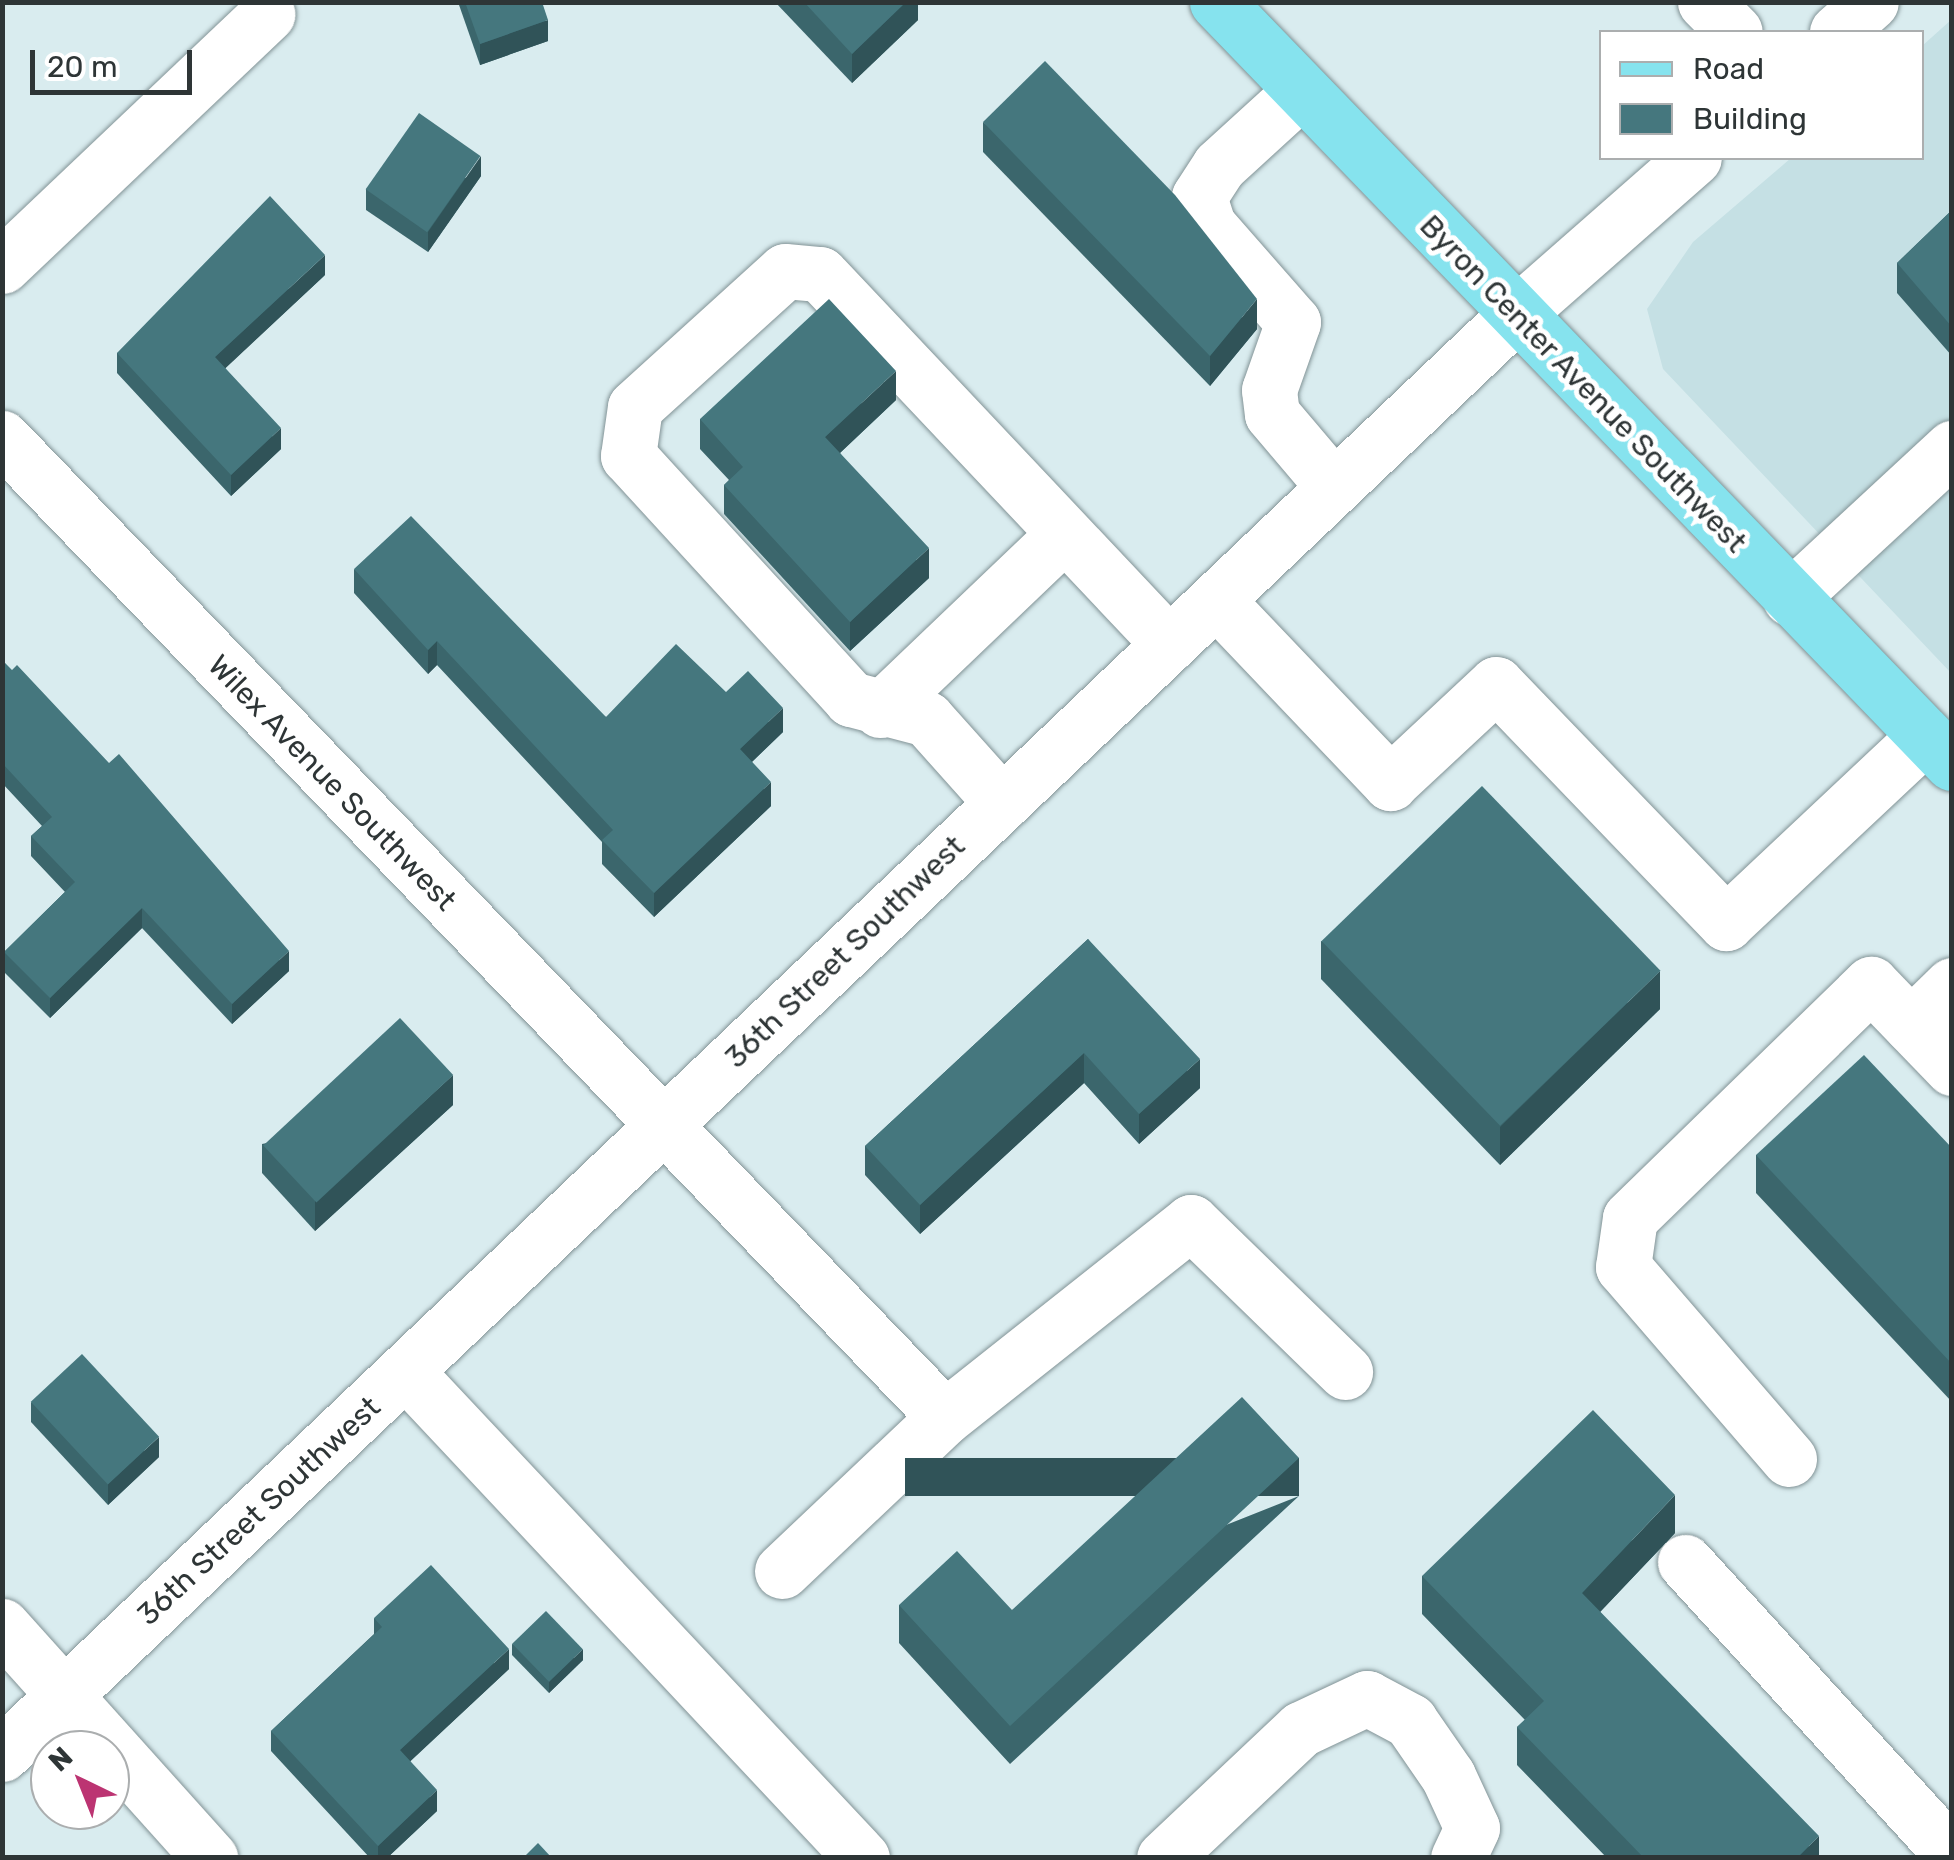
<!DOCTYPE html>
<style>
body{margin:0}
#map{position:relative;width:1954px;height:1860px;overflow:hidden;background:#d9ecef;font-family:Rubik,sans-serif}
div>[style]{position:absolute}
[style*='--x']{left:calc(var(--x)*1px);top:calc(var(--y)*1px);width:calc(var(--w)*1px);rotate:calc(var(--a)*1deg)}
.built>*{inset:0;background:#c5e0e4}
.roads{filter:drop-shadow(0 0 2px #829396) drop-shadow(0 0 2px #829396)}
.minor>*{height:55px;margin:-27.5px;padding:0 27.5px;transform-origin:27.5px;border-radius:27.5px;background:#fff}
.major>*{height:55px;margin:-27.5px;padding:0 27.5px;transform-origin:27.5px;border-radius:27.5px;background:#86e3ee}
.wall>*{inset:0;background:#3b666c}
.shaded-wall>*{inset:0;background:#305358;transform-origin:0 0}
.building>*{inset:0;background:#45777e;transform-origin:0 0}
span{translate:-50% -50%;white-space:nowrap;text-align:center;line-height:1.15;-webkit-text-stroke:10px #fff;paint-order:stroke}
.street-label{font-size:30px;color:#2e3536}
.frame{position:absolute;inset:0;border:5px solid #2e3536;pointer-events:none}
.legend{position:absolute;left:1599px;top:30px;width:325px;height:130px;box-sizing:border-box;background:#fff;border:2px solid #abaeaf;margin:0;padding:12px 18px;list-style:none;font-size:30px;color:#2e3536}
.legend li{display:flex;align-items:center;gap:20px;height:50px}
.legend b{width:50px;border:2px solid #abaeaf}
.north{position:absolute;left:30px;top:1730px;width:100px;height:100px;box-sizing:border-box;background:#fff;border:2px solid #abaeaf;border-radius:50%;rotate:317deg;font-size:28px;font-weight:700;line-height:40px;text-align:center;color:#2e3536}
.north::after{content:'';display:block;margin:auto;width:35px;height:45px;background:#bc3472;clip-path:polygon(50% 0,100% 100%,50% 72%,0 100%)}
.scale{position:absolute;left:30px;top:50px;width:162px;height:45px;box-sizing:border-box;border:5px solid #2e3536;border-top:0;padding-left:12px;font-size:30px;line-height:35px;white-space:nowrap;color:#2e3536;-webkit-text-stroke:8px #fff;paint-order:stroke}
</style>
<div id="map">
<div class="built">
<div style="clip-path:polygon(1951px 20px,1951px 673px,1663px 369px,1647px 309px,1693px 242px,1791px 158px,1922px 158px,1922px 46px)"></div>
</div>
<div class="roads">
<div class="minor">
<div style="--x:1705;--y:2;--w:42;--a:45"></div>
<div style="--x:1837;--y:32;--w:45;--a:-41.4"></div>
<div style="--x:1301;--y:91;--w:111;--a:137.6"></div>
<div style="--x:1219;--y:166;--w:37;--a:123"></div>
<div style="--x:1199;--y:197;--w:29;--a:72"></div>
<div style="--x:1208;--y:225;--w:129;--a:48.8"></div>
<div style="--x:1293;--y:322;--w:72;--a:109.4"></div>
<div style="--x:1269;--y:390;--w:24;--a:83"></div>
<div style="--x:1272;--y:414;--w:96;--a:49.7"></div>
<div style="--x:2;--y:266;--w:366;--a:-43.5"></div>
<div style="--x:2;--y:438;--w:1359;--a:46.07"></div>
<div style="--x:945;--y:1417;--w:314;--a:-38.4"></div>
<div style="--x:1191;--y:1222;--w:215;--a:44.2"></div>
<div style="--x:1790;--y:598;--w:221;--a:-42.8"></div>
<div style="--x:1216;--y:600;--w:253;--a:46.4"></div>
<div style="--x:1390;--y:783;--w:145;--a:-43"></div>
<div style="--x:1496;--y:684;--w:332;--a:46.1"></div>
<div style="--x:1726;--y:923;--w:273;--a:-43.2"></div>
<div style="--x:880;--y:710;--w:255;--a:-43.7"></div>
<div style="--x:1002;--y:803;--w:113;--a:-131.8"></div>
<div style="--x:927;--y:719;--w:79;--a:-165.3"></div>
<div style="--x:851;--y:699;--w:330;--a:-132.5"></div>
<div style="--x:628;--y:456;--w:49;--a:-81.9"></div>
<div style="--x:635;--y:407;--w:202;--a:-42.2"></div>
<div style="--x:785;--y:271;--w:35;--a:5"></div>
<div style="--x:820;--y:274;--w:509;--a:46.67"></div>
<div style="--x:1911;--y:1025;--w:57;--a:-44.3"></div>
<div style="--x:407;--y:1373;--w:665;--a:46.83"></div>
<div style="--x:1789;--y:1459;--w:254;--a:-130.8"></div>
<div style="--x:1623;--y:1267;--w:49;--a:-81.9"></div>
<div style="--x:1630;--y:1218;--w:336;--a:-44.2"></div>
<div style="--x:1871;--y:984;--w:117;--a:46"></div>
<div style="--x:1685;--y:1562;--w:396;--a:47.6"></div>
<div style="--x:782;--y:1571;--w:224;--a:-43.4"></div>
<div style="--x:2;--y:1626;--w:312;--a:48.1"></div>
<div style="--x:2;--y:1754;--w:2088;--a:-43.56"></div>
<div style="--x:1515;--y:315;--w:238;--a:-41.3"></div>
<div style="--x:1164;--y:1858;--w:188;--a:-43.3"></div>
<div style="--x:1301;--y:1729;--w:73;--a:-25.2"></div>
<div style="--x:1367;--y:1698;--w:49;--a:28.1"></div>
<div style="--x:1410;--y:1721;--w:67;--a:55.4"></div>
<div style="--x:1448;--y:1776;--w:57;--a:65.2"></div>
<div style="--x:1472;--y:1828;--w:33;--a:115"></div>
</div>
<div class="major">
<div style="--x:1217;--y:2;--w:1058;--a:46"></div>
</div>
</div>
<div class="wall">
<div style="clip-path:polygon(458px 2px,542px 2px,548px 41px,480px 65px)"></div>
<div style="clip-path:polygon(775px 2px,918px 2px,918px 20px,852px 83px)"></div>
<div style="clip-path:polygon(983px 122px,1257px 329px,1210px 386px,983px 152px)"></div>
<div style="clip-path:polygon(481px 176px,428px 252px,366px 210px,366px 189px)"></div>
<div style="clip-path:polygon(1952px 210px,1952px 356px,1897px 293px,1897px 263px)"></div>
<div style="clip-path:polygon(325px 275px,225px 368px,281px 449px,231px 496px,117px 373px,117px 353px)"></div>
<div style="clip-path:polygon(896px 400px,840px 453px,929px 578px,850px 651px,724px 514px,724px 485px,729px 480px,700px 449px,700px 419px)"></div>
<div style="clip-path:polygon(354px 569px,606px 717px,726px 692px,783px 732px,752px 762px,771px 806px,654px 917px,602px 864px,602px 842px,437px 665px,428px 674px,354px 593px)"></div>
<div style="clip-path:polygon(2px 660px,289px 971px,232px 1024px,142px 928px,50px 1018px,4px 972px,4px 952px,65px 892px,31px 856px,31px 836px,42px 826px,2px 783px)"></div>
<div style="clip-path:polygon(1088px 939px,1200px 1088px,1139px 1144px,1084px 1083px,920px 1234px,865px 1175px,865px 1146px)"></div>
<div style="clip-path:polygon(1321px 941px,1660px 1009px,1500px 1165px,1321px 979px)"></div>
<div style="clip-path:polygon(453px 1105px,315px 1231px,262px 1173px,262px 1144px)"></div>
<div style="clip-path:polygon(1952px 1148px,1952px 1402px,1756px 1193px,1756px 1155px)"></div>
<div style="clip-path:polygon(31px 1402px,159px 1457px,108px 1505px,31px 1422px)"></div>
<div style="clip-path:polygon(1299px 1496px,1010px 1764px,899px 1643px,899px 1605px,1012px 1610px)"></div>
<div style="clip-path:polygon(1675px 1533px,1600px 1612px,1819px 1858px,1607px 1858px,1517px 1765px,1517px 1727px,1525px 1720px,1422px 1614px,1422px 1576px)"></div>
<div style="clip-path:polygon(374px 1618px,509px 1669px,410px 1761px,437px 1811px,387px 1858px,370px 1858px,271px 1751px,271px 1731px,374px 1634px)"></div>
<div style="clip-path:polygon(512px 1644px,583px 1660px,549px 1693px,512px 1655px)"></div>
</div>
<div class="shaded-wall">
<div style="clip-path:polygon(906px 2px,918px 2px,918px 20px,852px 83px,852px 54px)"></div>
<div style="clip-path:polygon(548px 20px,548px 41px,480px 65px,480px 44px)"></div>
<div style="clip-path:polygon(481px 156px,481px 176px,428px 252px,428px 232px)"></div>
<div style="clip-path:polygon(325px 255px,325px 275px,215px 378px,215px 357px)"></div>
<div style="clip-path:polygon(1257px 299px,1257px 329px,1210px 386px,1210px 356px)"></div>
<div style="clip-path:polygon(896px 371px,896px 400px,825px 467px,825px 437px)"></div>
<div style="clip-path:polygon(281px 428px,281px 449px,231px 496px,231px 475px)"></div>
<div style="clip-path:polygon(929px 548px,929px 578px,850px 651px,850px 622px)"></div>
<div style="clip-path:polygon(437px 641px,437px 665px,428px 674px,428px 650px)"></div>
<div style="clip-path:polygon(783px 708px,783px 732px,740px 773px,740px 749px)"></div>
<div style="clip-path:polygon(771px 782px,771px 806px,654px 917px,654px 893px)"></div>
<div style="clip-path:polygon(142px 908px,142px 928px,50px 1018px,50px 998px)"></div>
<div style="clip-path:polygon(289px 951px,289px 971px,232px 1024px,232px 1004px)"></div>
<div style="clip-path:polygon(1660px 971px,1660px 1009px,1500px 1165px,1500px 1127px)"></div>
<div style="clip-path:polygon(1084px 1053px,1084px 1083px,920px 1234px,920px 1205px)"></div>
<div style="clip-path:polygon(1200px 1059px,1200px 1088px,1139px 1144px,1139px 1114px)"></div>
<div style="clip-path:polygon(453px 1075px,453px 1105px,315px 1231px,315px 1201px)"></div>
<div style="clip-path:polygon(159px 1437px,159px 1457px,108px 1505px,108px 1484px)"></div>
<div style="left:1299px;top:1458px;width:38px;height:394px;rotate:90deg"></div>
<div style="clip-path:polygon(1675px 1495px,1675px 1533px,1582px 1631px,1582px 1593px)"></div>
<div style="clip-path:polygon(509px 1649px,509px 1669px,400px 1771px,400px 1750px)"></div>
<div style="clip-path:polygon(583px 1649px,583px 1660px,549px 1693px,549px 1682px)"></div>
<div style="clip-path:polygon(437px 1790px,437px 1811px,387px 1858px,378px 1858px,378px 1846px)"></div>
<div style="clip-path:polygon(1819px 1836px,1819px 1858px,1797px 1858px)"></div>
</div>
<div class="building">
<div style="clip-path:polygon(465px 2px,542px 2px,548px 20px,480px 44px)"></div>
<div style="clip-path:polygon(804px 2px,906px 2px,852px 54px)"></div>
<div style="clip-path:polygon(1045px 61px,1175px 195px,1257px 299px,1210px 356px,983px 122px)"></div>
<div style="left:419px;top:113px;width:75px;height:93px;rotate:35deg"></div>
<div style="clip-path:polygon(270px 196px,325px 255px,215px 357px,281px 428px,231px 475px,117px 353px)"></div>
<div style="clip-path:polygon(1952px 210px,1952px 327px,1897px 263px)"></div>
<div style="clip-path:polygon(829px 299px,896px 371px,825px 437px,929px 548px,850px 622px,724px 485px,743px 467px,700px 419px)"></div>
<div style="clip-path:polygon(411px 516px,606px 717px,676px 644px,726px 692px,748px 671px,783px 708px,740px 749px,771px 782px,654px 893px,602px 840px,613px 830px,437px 641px,428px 650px,354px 569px)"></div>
<div style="clip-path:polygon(2px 660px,12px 670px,17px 665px,109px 763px,119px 754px,289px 951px,232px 1004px,142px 908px,50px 998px,4px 952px,75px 882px,31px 836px,52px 817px,2px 763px)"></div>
<div style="left:1482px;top:786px;width:257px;height:223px;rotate:46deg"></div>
<div style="clip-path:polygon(1088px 939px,1200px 1059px,1139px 1114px,1084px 1053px,920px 1205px,865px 1146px)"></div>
<div style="left:400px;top:1018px;width:78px;height:187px;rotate:47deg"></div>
<div style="clip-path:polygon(1864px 1055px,1952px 1148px,1952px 1364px,1756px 1155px)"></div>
<div style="left:82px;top:1354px;width:113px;height:70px;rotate:47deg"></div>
<div style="clip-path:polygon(1242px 1397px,1299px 1458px,1010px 1726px,899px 1605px,957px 1551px,1012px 1610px)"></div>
<div style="clip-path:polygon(1593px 1410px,1675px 1495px,1582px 1593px,1819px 1836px,1797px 1858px,1644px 1858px,1517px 1727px,1544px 1701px,1422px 1576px)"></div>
<div style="clip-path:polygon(431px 1565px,509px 1649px,400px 1750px,437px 1790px,378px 1846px,271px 1731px,382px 1627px,374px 1618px)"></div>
<div style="left:546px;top:1611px;width:53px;height:47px;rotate:46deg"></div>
<div style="clip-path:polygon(538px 1843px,552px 1858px,523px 1858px)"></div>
</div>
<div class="street-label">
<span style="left:1583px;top:384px;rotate:46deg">Byron Center Avenue Southwest</span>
<span style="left:332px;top:783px;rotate:46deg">Wilex Avenue Southwest</span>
<span style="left:845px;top:952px;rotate:-44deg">36th Street Southwest</span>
<span style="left:259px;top:1511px;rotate:-43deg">36th Street Southwest</span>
</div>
<div class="frame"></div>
<ul class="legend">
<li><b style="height:12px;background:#86e3ee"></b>Road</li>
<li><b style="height:28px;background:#45777e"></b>Building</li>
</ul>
<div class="north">N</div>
<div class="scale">20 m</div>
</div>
